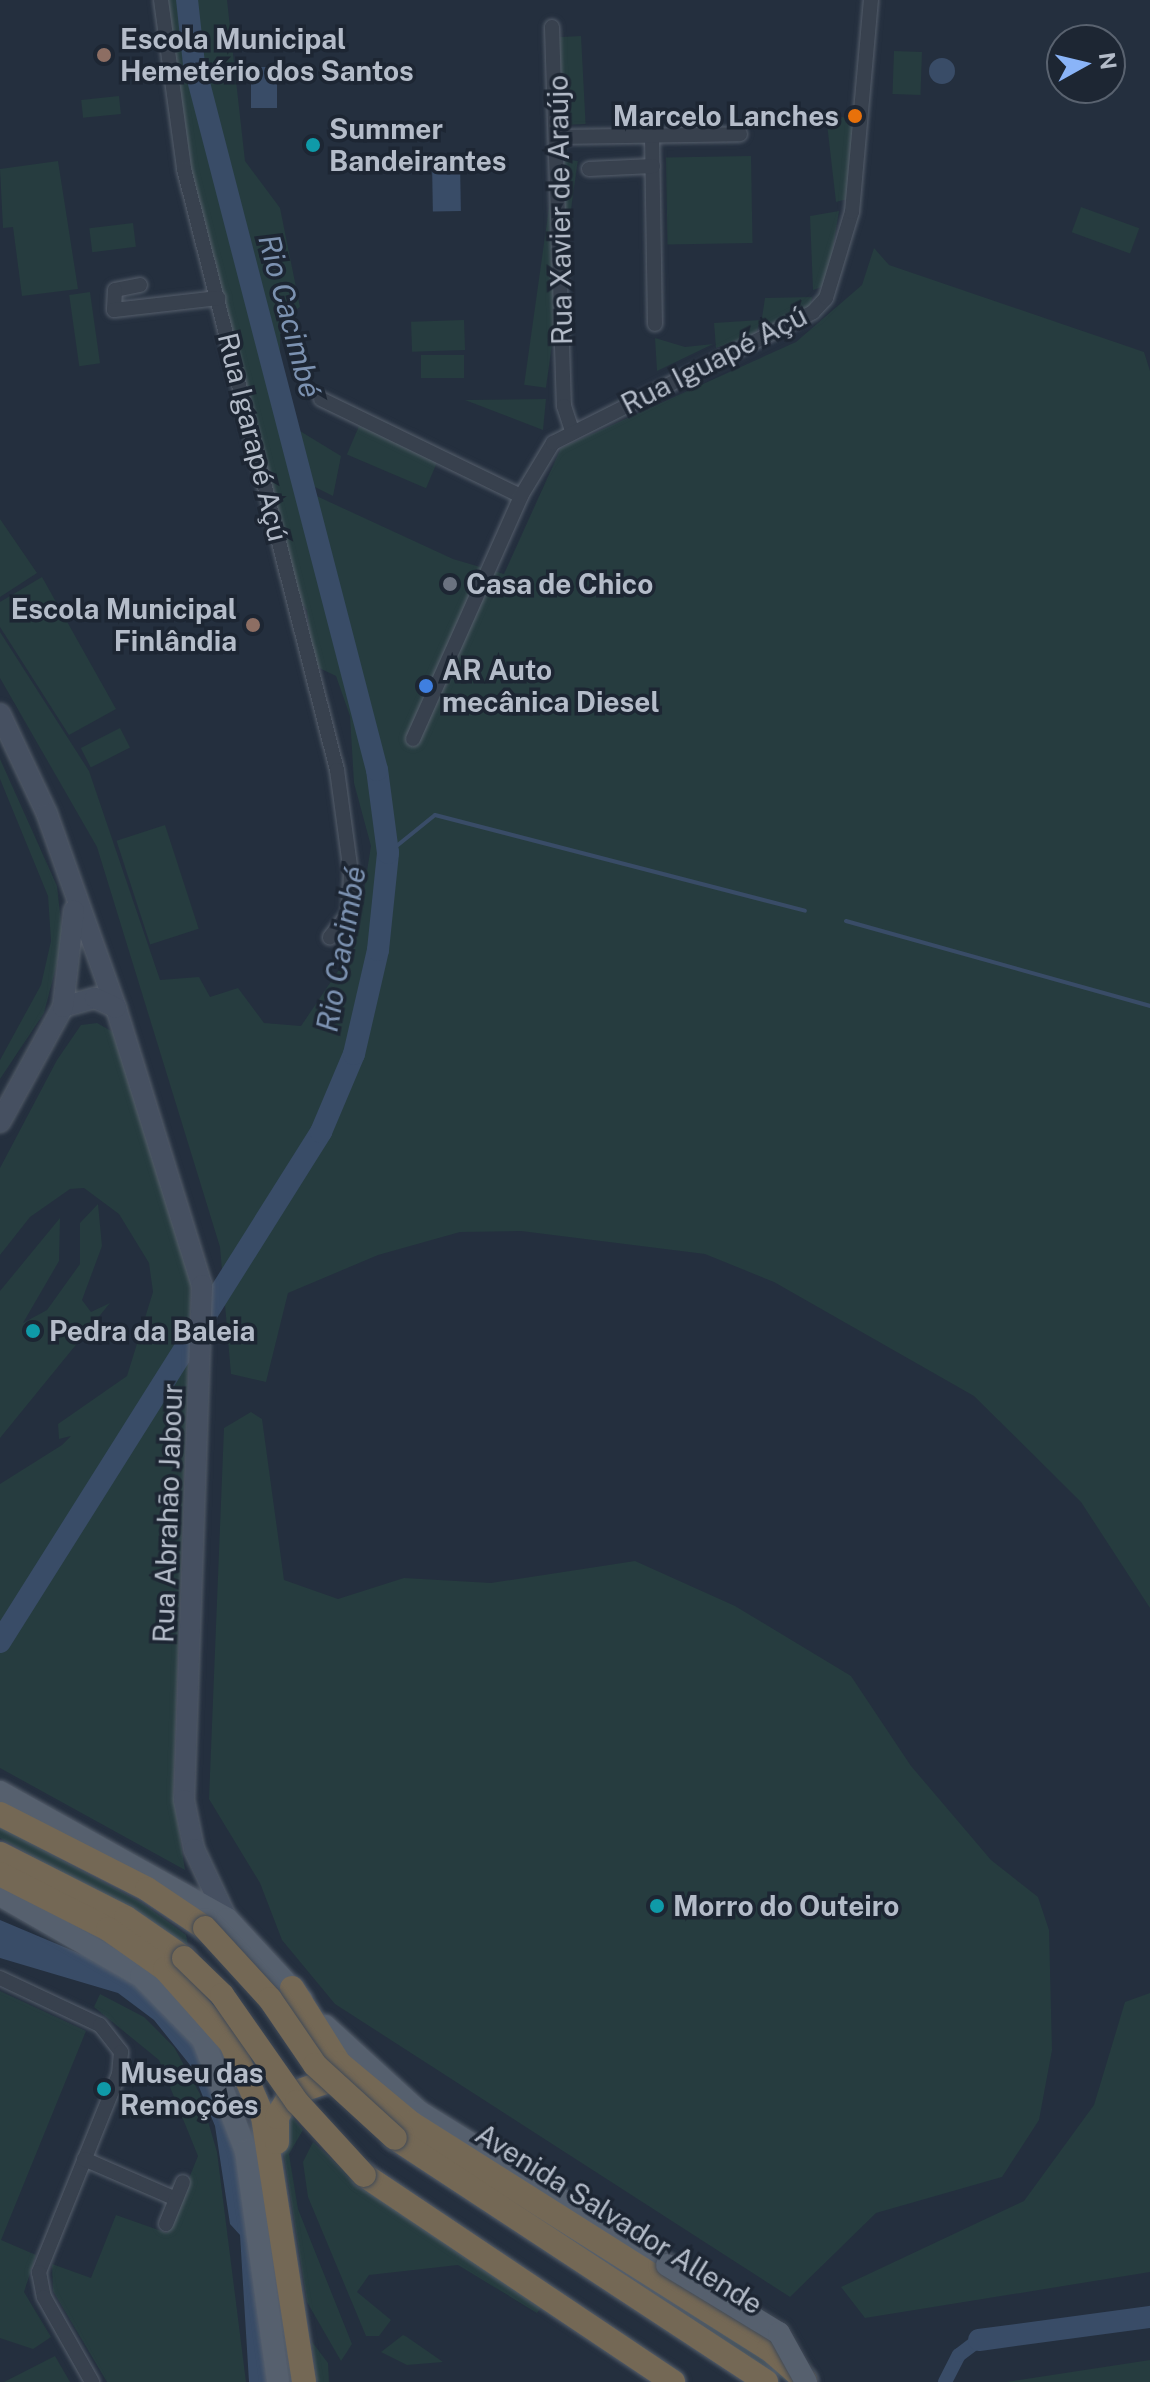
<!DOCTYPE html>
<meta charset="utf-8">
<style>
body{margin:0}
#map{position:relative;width:1150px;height:2382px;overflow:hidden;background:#242f3e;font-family:"Public Sans",sans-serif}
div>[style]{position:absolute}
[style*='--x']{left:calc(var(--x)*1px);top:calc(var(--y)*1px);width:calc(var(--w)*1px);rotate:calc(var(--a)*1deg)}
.green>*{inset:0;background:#263c3f;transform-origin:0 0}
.water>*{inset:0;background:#394c67;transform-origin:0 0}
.round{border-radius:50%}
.stream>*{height:4px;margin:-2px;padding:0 2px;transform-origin:2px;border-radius:2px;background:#394c67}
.canal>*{height:14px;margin:-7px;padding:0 7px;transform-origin:7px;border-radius:7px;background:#394c67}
.river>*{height:22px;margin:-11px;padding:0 11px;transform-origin:11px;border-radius:11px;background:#394c67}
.roads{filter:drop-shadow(0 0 2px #565f6c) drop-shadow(0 0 2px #565f6c)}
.street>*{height:14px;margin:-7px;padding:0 7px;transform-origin:7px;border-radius:7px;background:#38414e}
.secondary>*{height:20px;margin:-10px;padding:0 10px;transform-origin:10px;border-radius:10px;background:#465061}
.primary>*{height:22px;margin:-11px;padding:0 11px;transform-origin:11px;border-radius:11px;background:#56606e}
.highway>*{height:24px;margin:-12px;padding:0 12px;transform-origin:12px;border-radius:12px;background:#746855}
.bridges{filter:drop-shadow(0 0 2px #414a57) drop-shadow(0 0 2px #414a57)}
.primary-bridge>*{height:22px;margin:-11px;padding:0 11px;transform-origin:11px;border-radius:11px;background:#56606e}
.highway-bridge>*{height:24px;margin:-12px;padding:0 12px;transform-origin:12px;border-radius:12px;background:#746855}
.dots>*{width:22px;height:22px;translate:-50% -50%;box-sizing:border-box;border:4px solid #1d2633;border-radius:50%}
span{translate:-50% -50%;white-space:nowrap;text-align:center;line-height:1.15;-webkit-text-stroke:7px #1d2633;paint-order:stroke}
.poi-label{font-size:28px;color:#b4bcc9;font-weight:700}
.left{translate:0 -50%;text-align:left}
.right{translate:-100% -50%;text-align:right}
.street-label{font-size:28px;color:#b4bcc9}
.water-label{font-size:30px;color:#7c92b1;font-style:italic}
.north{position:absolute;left:1046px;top:24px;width:80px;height:80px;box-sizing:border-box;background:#1d2633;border:2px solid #59626f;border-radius:50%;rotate:82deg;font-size:22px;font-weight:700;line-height:32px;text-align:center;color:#b4bcc9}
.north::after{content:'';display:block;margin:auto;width:28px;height:36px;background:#8ab4f8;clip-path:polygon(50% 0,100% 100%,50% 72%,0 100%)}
</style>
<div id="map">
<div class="green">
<div style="clip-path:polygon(166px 0,227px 0,245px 161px,280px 208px,300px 307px,281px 320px,279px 376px,310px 493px,453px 559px,504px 574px,561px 448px,796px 342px,862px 285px,874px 248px,889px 265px,1144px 352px,1150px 371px,1150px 1608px,1081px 1502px,974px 1396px,774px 1282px,705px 1254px,521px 1231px,460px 1232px,378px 1255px,288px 1293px,266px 1382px,231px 1374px,220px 1247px,97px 847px,0 678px,0 632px,89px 771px,160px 980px,199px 977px,210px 997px,238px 988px,264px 1023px,301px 1026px,355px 946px,371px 846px,354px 783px,350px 716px,336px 676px,313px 665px,307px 610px,295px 594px,181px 152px)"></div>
<div style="left:581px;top:36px;width:88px;height:24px;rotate:87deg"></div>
<div style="left:894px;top:51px;width:28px;height:43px;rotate:2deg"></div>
<div style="left:119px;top:96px;width:18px;height:38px;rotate:84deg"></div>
<div style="clip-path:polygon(826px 115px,856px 119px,848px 199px,836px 202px)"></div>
<div style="left:751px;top:156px;width:87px;height:85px;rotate:89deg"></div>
<div style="left:556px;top:158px;width:22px;height:229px;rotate:8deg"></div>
<div style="clip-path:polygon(58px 161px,78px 289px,22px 296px,13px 227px,3px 228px,0 169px)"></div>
<div style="left:1081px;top:207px;width:62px;height:27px;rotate:20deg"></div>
<div style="clip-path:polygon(839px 211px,827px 285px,813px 290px,810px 216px)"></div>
<div style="left:133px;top:223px;width:24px;height:44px;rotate:83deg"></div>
<div style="left:90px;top:292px;width:72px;height:21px;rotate:82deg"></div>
<div style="clip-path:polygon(812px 297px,810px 309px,760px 331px,765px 298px)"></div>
<div style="left:464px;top:320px;width:30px;height:53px;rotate:88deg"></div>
<div style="clip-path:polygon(760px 320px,756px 334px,716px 348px,714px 323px)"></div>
<div style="clip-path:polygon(655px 338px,685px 347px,713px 344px,657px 371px)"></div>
<div style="left:464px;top:355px;width:23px;height:43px;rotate:90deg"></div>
<div style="clip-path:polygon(546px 399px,543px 430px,465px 400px)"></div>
<div style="left:359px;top:426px;width:86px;height:31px;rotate:23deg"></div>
<div style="clip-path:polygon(300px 431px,341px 456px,333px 496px,313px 486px)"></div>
<div style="clip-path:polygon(0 519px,37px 573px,0 597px)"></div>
<div style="clip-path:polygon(42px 577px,116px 709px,69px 735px,0 627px,0 602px)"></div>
<div style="left:120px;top:728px;width:22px;height:44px;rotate:63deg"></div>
<div style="clip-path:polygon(0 759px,57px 886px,63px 940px,44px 1013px,0 1079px,0 1060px,41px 985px,51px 941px,48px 896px,0 779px)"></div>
<div style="left:165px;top:825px;width:109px;height:51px;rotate:72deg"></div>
<div style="clip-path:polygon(97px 1023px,113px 1032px,191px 1277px,173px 1793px,185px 1870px,0 1768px,0 1484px,62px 1445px,71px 1436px,59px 1439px,58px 1424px,127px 1376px,153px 1292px,149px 1263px,119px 1214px,84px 1188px,70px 1189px,30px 1217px,0 1255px,0 1168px,57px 1060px,81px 1025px)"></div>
<div style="clip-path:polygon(98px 1204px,102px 1246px,82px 1300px,91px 1312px,110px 1303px,0 1438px,0 1291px,60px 1218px,59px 1261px,23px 1323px,47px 1310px,80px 1264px,80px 1223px)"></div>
<div style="clip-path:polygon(251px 1412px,262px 1419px,284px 1580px,338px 1599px,404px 1578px,491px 1583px,635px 1561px,735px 1606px,851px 1676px,911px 1766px,991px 1860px,1038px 1897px,1049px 1930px,1052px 2050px,1039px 2120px,1002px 2177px,876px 2213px,790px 2297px,335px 2004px,282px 1940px,260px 1883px,209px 1799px,224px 1428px)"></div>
<div style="clip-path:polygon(0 1827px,142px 1903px,186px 1935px,188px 1945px,0 1838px)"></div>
<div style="clip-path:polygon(0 1991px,86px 2031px,1px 2240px,36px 2255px,24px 2292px,51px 2337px,33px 2349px,0 2338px)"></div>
<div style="clip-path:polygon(1150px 1993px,1150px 2272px,865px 2318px,841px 2287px,1024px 2201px,1094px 2105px,1125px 2002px)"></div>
<div style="clip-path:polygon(100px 1994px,144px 2017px,174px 2047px,200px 2094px,217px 2152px,246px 2382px,107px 2382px,53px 2291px,52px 2264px,91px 2278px,116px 2215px,167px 2233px,198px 2156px,159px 2060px,94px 2007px)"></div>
<div style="clip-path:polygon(288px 2111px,303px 2130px,289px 2154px,298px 2209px,352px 2344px,341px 2361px,307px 2302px,282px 2143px)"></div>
<div style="clip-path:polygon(415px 2135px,798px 2382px,788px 2382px)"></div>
<div style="clip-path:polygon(313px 2142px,364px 2188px,545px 2302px,537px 2313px,458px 2265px,369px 2275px,357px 2292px,391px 2320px,379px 2336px,366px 2336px,308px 2197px,303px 2162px)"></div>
<div style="clip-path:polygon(403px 2335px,407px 2337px,443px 2362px,407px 2365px,381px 2352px)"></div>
<div style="clip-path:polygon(312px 2342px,328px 2363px,329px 2382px,317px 2382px)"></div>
<div style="clip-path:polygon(55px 2356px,70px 2382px,4px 2382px)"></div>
<div style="clip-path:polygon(1150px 2360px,1150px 2382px,1006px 2382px)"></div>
</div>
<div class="water">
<div class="round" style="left:929px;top:58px;width:26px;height:26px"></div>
<div style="left:251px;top:67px;width:26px;height:41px"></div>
<div style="left:460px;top:161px;width:50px;height:28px;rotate:89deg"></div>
<div style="clip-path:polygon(0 1920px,140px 1979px,185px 2019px,235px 2117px,267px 2382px,249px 2382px,240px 2235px,230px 2224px,215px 2126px,190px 2065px,154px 2020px,118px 1993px,0 1958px)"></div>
</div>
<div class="stream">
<div style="--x:388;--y:853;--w:60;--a:-39"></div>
<div style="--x:435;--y:815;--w:382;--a:14.5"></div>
<div style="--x:846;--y:921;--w:316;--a:15.6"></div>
</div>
<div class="canal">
<div style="--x:945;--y:2382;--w:30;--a:-63"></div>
<div style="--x:959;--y:2355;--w:25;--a:-37"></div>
</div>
<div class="river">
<div style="--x:0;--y:1642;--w:603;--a:-57.81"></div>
<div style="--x:321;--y:1132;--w:85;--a:-67.1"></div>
<div style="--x:354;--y:1054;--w:107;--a:-77"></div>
<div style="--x:378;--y:950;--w:98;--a:-84.1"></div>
<div style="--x:388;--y:853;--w:84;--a:-97.5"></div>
<div style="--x:377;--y:770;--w:729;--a:-104.53"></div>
<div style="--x:194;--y:64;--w:64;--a:-96.2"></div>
<div style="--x:979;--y:2340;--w:173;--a:-7.7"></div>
</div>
<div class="roads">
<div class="street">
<div style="--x:161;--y:0;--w:171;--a:82.2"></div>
<div style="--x:184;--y:169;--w:620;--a:75.72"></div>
<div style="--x:337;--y:770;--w:104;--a:82.3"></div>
<div style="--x:351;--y:873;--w:40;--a:92.9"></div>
<div style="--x:349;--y:913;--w:31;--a:128"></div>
<div style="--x:552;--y:27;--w:379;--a:88.2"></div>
<div style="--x:564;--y:406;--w:25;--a:72"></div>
<div style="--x:652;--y:136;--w:188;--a:89.1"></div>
<div style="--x:558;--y:137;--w:182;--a:-0.9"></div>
<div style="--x:589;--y:169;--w:64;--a:-2.7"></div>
<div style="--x:140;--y:285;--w:25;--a:169"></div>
<div style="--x:115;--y:290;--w:20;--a:93"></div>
<div style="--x:114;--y:310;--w:105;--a:-6.6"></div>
<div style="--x:321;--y:399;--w:222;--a:25.9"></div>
<div style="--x:413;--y:739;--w:266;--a:-66"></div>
<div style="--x:521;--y:496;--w:62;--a:-58.9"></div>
<div style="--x:553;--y:443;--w:291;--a:-26.7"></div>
<div style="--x:813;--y:312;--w:19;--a:-47"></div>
<div style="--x:826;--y:298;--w:90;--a:-73.2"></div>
<div style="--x:852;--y:212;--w:213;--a:-84.9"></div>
<div style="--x:0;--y:1978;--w:110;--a:25.2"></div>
<div style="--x:100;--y:2025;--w:34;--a:52"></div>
<div style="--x:121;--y:2052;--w:22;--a:95"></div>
<div style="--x:119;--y:2074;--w:214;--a:112"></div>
<div style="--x:39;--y:2272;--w:25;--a:79"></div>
<div style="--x:44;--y:2297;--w:98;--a:60.5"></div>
<div style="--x:84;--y:2159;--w:100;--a:23.5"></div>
<div style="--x:166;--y:2224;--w:45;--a:-68"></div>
</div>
<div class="secondary">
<div style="--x:0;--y:714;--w:110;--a:64.8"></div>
<div style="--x:47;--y:814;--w:206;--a:70.4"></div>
<div style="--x:116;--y:1008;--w:290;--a:72.8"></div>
<div style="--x:202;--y:1285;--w:515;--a:92"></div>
<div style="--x:184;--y:1800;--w:50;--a:78.5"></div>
<div style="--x:194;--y:1849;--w:77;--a:64.8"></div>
<div style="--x:63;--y:1007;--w:33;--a:-16"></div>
<div style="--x:95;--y:998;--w:23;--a:25"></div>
<div style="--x:0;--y:1122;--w:131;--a:-61.3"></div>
<div style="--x:63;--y:1007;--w:97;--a:-83.5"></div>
</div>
<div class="primary">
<div style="--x:0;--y:1792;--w:260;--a:29.2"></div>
<div style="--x:227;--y:1919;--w:110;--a:47.2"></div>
<div style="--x:0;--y:1895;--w:163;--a:29.9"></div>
<div style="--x:141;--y:1976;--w:88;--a:45.5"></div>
<div style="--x:203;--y:2039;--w:120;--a:69"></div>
<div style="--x:246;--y:2151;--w:233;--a:82.1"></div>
<div style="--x:325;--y:2026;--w:127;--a:42.5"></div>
<div style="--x:419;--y:2112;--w:291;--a:31.7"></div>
</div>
<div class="highway">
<div style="--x:0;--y:1814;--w:165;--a:27"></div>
<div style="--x:147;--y:1889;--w:70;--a:33.9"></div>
<div style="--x:0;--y:1854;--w:141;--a:26.9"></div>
<div style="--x:126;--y:1918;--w:70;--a:34.6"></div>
<div style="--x:0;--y:1874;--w:121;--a:27"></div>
<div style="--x:108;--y:1929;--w:70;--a:35.1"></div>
<div style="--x:165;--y:1969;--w:99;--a:48.3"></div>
<div style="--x:231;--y:2043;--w:81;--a:66.6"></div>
<div style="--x:263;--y:2117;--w:268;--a:81.2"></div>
<div style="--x:292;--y:1988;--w:89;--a:57.9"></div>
<div style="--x:339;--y:2063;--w:94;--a:39.8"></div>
<div style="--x:411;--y:2123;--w:423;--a:32.3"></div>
<div style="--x:769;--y:2349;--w:48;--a:40.7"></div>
<div style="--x:395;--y:2138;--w:444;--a:33.3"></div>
<div style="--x:277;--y:2142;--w:25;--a:-90"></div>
<div style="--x:277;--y:2117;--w:27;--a:-59"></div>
<div style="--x:291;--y:2094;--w:42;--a:-19.3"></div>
<div style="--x:331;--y:2080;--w:16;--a:15"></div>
<div style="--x:364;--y:2175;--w:372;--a:33.8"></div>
</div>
</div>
<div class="bridges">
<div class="primary-bridge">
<div style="--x:667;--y:2265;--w:131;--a:31.3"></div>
<div style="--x:779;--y:2333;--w:56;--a:61.1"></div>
</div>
<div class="highway-bridge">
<div style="--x:205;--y:1928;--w:96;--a:47.5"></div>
<div style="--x:270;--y:1999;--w:80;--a:55.7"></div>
<div style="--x:315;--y:2065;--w:108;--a:42.4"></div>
<div style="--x:184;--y:1958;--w:53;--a:44.2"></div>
<div style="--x:222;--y:1995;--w:131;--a:55"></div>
<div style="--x:297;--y:2102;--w:99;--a:47.5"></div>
</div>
</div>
<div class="dots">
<div style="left:104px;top:55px;background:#8d6e63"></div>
<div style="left:855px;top:116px;background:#e8710a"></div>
<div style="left:313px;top:145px;background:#0f9aa8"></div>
<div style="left:450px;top:584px;background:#6b7280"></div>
<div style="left:253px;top:625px;background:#8d6e63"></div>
<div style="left:426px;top:686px;background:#3f7fe0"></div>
<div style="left:33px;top:1331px;background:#0f9aa8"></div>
<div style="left:657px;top:1906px;background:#0f9aa8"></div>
<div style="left:104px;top:2089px;background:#0f9aa8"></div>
</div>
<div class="poi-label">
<span class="left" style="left:120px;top:55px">Escola Municipal<br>Hemetério dos Santos</span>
<span class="right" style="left:839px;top:116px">Marcelo Lanches</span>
<span class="left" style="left:329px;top:145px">Summer<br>Bandeirantes</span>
<span class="left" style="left:466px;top:584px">Casa de Chico</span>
<span class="right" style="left:237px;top:625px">Escola Municipal<br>Finlândia</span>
<span class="left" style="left:442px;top:686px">AR Auto<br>mecânica Diesel</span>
<span class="left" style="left:49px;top:1331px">Pedra da Baleia</span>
<span class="left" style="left:673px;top:1906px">Morro do Outeiro</span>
<span class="left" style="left:120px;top:2089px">Museu das<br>Remoções</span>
</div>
<div class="street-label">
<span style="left:560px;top:210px;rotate:-91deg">Rua Xavier de Araújo</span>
<span style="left:714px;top:360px;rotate:-27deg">Rua Iguapé Açú</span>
<span style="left:253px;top:437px;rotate:76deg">Rua Igarapé Açú</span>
<span style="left:168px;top:1513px;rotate:-88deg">Rua Abrahão Jabour</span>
<span style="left:619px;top:2219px;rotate:32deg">Avenida Salvador Allende</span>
</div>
<div class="water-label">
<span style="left:290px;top:316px;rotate:75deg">Rio Cacimbé</span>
<span style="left:341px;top:949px;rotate:-80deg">Rio Cacimbé</span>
</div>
<div class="north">N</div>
</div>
